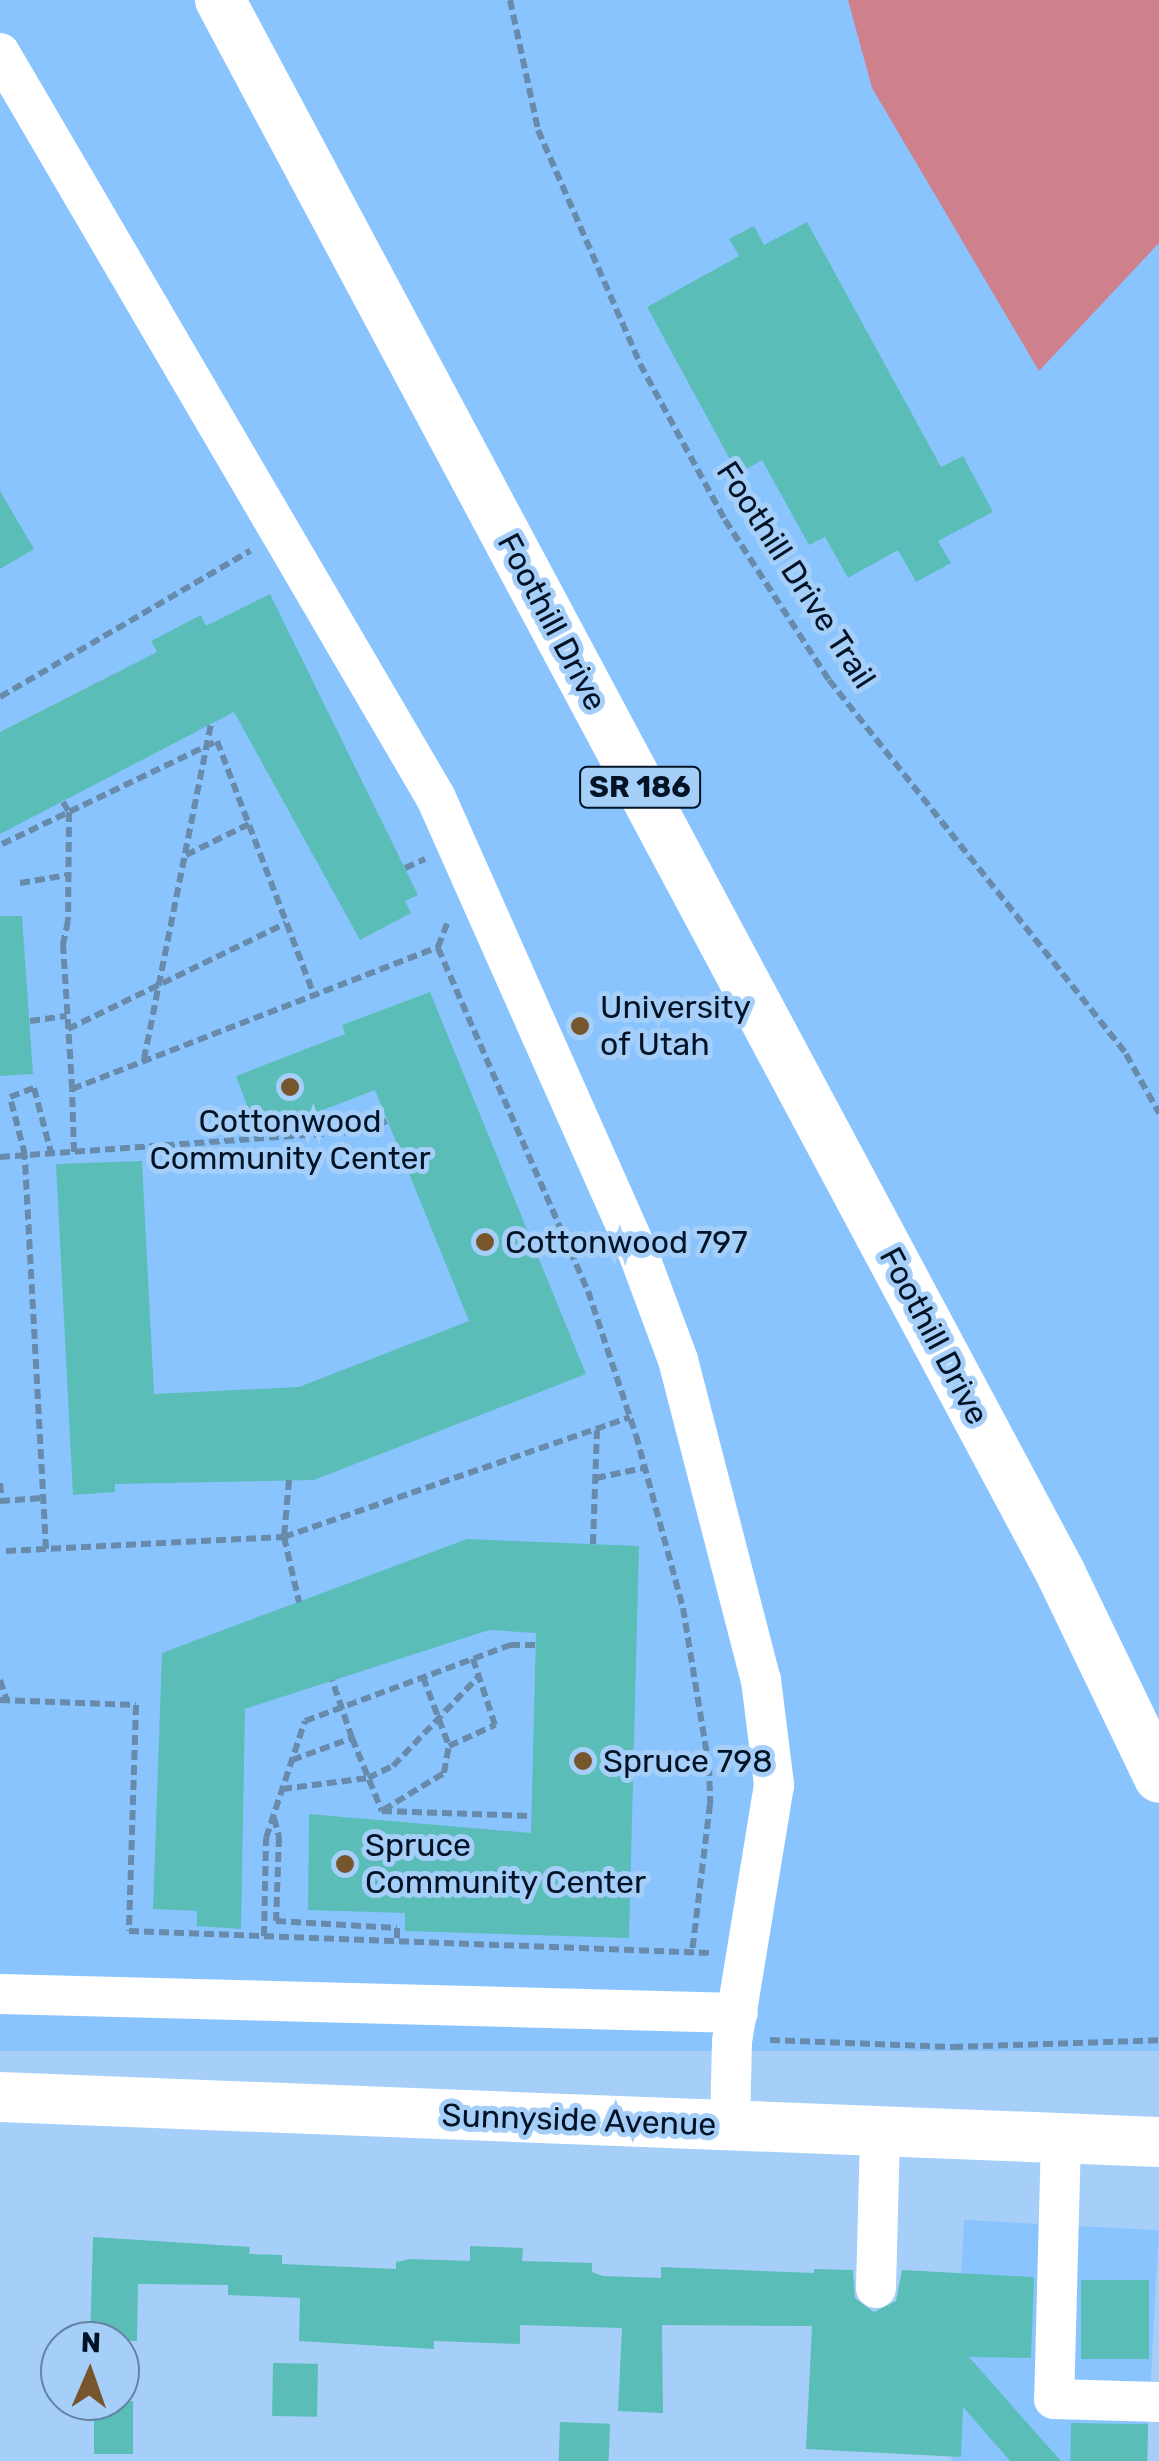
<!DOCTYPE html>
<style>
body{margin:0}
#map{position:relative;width:1159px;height:2461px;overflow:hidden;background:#a5cff9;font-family:Rubik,sans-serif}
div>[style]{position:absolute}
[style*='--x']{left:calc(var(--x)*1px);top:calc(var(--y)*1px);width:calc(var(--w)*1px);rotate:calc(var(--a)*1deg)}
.built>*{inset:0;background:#8ac4ff;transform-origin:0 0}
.green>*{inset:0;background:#ce818d}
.building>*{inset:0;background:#5bbdb7;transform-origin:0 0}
.path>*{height:6px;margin-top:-3px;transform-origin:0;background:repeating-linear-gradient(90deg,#688aab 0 10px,transparent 0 15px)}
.minor>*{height:40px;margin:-20px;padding:0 20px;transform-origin:20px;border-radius:20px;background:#fff}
.major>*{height:50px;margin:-25px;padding:0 25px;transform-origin:25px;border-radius:25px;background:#fff}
.dots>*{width:28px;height:28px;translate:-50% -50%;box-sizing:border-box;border:5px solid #a5cff9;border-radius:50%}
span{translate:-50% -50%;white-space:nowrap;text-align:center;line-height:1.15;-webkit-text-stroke:10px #a5cff9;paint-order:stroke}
.shield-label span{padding:2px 8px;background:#a5cff9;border:2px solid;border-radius:8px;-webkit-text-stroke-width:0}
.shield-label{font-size:30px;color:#011325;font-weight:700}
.street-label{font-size:32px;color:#011325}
.poi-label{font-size:32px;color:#011325}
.left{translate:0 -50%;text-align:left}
.north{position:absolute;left:40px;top:2321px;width:100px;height:100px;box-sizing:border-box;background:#a5cff9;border:2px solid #6384a4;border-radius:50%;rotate:2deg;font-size:28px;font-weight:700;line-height:40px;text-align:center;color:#011325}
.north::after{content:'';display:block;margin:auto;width:35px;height:45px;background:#77552d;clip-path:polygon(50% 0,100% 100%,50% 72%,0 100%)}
</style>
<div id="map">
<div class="built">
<div style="left:0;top:0;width:1159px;height:2051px"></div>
<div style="left:964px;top:2220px;width:195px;height:241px;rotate:3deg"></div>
</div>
<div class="green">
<div style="clip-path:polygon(848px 0,1159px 0,1159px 243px,1039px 371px,872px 88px)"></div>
</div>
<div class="building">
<div style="clip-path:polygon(807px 222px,941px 467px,963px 456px,993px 512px,938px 541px,951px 563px,916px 582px,898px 550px,848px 578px,825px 537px,809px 545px,762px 460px,738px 474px,647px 307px,739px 256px,729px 239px,754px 226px,764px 245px)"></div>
<div style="clip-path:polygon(0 491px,34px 549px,0 569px)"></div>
<div style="clip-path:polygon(270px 594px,418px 895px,405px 901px,411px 913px,360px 940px,234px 712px,0 834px,0 732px,157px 652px,151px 641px,201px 615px,206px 626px)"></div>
<div style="clip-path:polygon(0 916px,22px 916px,33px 1074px,0 1076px)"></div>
<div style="clip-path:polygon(430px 992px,586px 1374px,314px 1480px,115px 1484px,115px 1492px,73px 1495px,56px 1164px,142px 1161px,154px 1394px,299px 1387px,469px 1321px,375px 1090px,258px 1135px,236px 1076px,345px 1034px,342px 1025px)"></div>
<div style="clip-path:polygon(467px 1539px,639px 1546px,629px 1938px,405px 1931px,405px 1913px,308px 1910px,309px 1814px,531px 1833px,536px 1633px,489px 1630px,245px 1709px,241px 1929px,197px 1926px,197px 1911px,153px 1909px,162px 1653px)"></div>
<div style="clip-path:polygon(93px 2237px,250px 2247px,249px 2254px,282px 2255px,282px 2264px,396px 2269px,396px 2262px,411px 2259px,470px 2261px,470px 2246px,523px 2248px,522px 2261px,592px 2263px,592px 2272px,603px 2276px,661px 2278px,661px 2267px,814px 2273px,814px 2269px,853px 2270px,855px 2298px,874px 2312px,896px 2301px,902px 2270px,1034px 2277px,1031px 2358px,969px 2357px,1061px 2461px,1010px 2461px,963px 2407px,961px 2457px,806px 2449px,812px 2326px,662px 2325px,663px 2413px,618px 2411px,622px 2328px,520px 2325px,520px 2344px,434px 2341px,434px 2349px,299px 2341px,300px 2298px,228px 2295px,228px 2285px,138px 2284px,137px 2341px,90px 2341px)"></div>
<div style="left:1081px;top:2280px;width:68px;height:79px"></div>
<div style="left:273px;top:2363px;width:45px;height:53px;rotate:1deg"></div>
<div style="left:94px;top:2401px;width:39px;height:53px"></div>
<div style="left:560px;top:2422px;width:50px;height:39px;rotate:2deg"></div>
<div style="left:1071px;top:2423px;width:77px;height:38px;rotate:1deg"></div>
</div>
<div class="path">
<div style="--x:510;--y:0;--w:133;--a:77.8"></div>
<div style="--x:538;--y:130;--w:255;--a:66.4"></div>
<div style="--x:640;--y:364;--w:178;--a:61.4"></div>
<div style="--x:725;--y:520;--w:191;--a:57"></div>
<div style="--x:829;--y:680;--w:478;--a:51.5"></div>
<div style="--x:1126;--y:1054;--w:68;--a:60.8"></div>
<div style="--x:0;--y:697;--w:290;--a:-30.3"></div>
<div style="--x:63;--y:802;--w:12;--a:59"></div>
<div style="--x:69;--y:812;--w:109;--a:90.5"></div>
<div style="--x:68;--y:921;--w:24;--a:102"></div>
<div style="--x:63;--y:944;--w:145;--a:86.4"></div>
<div style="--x:2;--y:844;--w:238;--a:-25.6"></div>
<div style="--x:217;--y:741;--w:272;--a:69.1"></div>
<div style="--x:186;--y:855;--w:70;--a:-26.2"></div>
<div style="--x:405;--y:868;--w:22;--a:-24"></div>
<div style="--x:20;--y:883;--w:49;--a:-9.5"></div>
<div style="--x:438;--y:948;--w:374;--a:66.4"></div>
<div style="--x:588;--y:1291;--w:152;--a:71.6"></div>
<div style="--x:636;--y:1435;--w:179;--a:74.8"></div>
<div style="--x:683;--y:1608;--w:160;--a:80.7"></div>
<div style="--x:709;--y:1766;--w:38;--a:88"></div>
<div style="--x:710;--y:1804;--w:150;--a:96.9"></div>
<div style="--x:30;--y:1021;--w:37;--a:-8"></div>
<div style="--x:68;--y:1029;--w:242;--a:-25.9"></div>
<div style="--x:144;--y:1059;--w:342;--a:-78.7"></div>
<div style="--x:74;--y:1152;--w:63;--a:-91.8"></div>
<div style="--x:72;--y:1089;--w:393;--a:-21.2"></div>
<div style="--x:438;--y:947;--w:28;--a:-69"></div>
<div style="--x:0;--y:1157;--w:368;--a:-4.1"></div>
<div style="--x:367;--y:1131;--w:22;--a:-27"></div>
<div style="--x:596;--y:1478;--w:49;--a:-11.8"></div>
<div style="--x:289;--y:1480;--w:57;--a:95"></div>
<div style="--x:284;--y:1537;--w:67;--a:77"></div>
<div style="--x:0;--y:1483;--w:18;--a:84"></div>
<div style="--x:0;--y:1501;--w:43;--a:-4"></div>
<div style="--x:593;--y:1544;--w:114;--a:-88"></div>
<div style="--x:46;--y:1549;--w:395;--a:-93.1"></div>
<div style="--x:25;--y:1155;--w:60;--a:-104.5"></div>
<div style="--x:10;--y:1097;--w:26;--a:-21"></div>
<div style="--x:34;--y:1088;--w:67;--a:75.3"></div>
<div style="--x:6;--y:1551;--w:278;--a:-2.9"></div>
<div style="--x:284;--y:1537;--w:366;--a:-19.1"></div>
<div style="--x:423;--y:1677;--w:74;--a:69.4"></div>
<div style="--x:449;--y:1746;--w:51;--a:-24.5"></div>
<div style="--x:495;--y:1725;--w:70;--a:-108.4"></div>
<div style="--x:0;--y:1680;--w:21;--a:71"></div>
<div style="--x:0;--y:1700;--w:136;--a:2.1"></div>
<div style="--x:136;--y:1705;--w:226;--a:91.8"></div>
<div style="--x:129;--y:1931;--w:581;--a:2.17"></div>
<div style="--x:352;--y:1738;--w:79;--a:67.7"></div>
<div style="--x:292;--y:1760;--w:64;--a:-20.1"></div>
<div style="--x:352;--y:1738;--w:61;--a:-109"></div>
<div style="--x:282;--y:1789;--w:87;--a:-7.3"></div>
<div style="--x:368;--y:1778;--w:28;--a:-26"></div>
<div style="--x:393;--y:1766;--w:124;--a:-46.3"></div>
<div style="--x:383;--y:1810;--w:71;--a:-31.2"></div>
<div style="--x:444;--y:1773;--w:27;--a:-80"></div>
<div style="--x:382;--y:1811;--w:150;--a:1.9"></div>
<div style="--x:274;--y:1818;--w:20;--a:75"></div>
<div style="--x:279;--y:1837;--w:84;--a:92"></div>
<div style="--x:276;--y:1921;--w:121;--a:3.3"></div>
<div style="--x:397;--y:1928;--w:13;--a:90"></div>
<div style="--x:264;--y:1936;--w:98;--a:-88.8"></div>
<div style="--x:266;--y:1838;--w:123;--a:-71.6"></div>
<div style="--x:305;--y:1721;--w:219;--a:-20.3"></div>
<div style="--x:510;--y:1645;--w:26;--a:0"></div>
<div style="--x:770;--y:2040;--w:183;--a:2.2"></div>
<div style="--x:953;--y:2047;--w:206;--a:-1.9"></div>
</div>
<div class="minor">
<div style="--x:0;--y:53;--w:863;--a:59.66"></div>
<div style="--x:436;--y:798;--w:500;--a:66.05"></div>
<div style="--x:639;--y:1255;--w:112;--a:69.6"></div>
<div style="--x:678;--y:1360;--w:331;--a:75.5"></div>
<div style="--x:761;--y:1680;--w:106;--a:82.9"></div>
<div style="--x:774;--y:1785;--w:260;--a:99.3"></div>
<div style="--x:732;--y:2042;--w:84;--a:91.4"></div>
<div style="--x:0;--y:1994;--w:738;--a:1.47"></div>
<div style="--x:1061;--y:2138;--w:261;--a:91.5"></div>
<div style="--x:1054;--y:2399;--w:105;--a:1.6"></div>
<div style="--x:876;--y:2288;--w:157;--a:-88.5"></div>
</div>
<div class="major">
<div style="--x:220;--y:0;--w:1785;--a:61.88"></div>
<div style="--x:1061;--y:1574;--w:226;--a:64.3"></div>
<div style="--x:0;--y:2097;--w:1160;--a:2.22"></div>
</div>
<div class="dots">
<div style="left:580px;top:1026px;background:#77552d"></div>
<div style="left:290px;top:1087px;background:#77552d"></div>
<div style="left:485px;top:1242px;background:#77552d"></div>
<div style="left:583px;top:1761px;background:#77552d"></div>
<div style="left:345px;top:1864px;background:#77552d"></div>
</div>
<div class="shield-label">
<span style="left:640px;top:787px">SR 186</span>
</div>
<div class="street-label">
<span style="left:796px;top:575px;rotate:57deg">Foothill Drive Trail</span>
<span style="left:552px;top:622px;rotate:62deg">Foothill Drive</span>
<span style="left:934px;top:1336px;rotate:62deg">Foothill Drive</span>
<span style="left:579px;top:2120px;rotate:2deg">Sunnyside Avenue</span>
</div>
<div class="poi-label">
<span class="left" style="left:600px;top:1026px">University<br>of Utah</span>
<span style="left:290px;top:1140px">Cottonwood<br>Community Center</span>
<span class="left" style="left:505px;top:1242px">Cottonwood 797</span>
<span class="left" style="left:603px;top:1761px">Spruce 798</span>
<span class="left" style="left:365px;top:1864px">Spruce<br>Community Center</span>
</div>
<div class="north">N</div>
</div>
